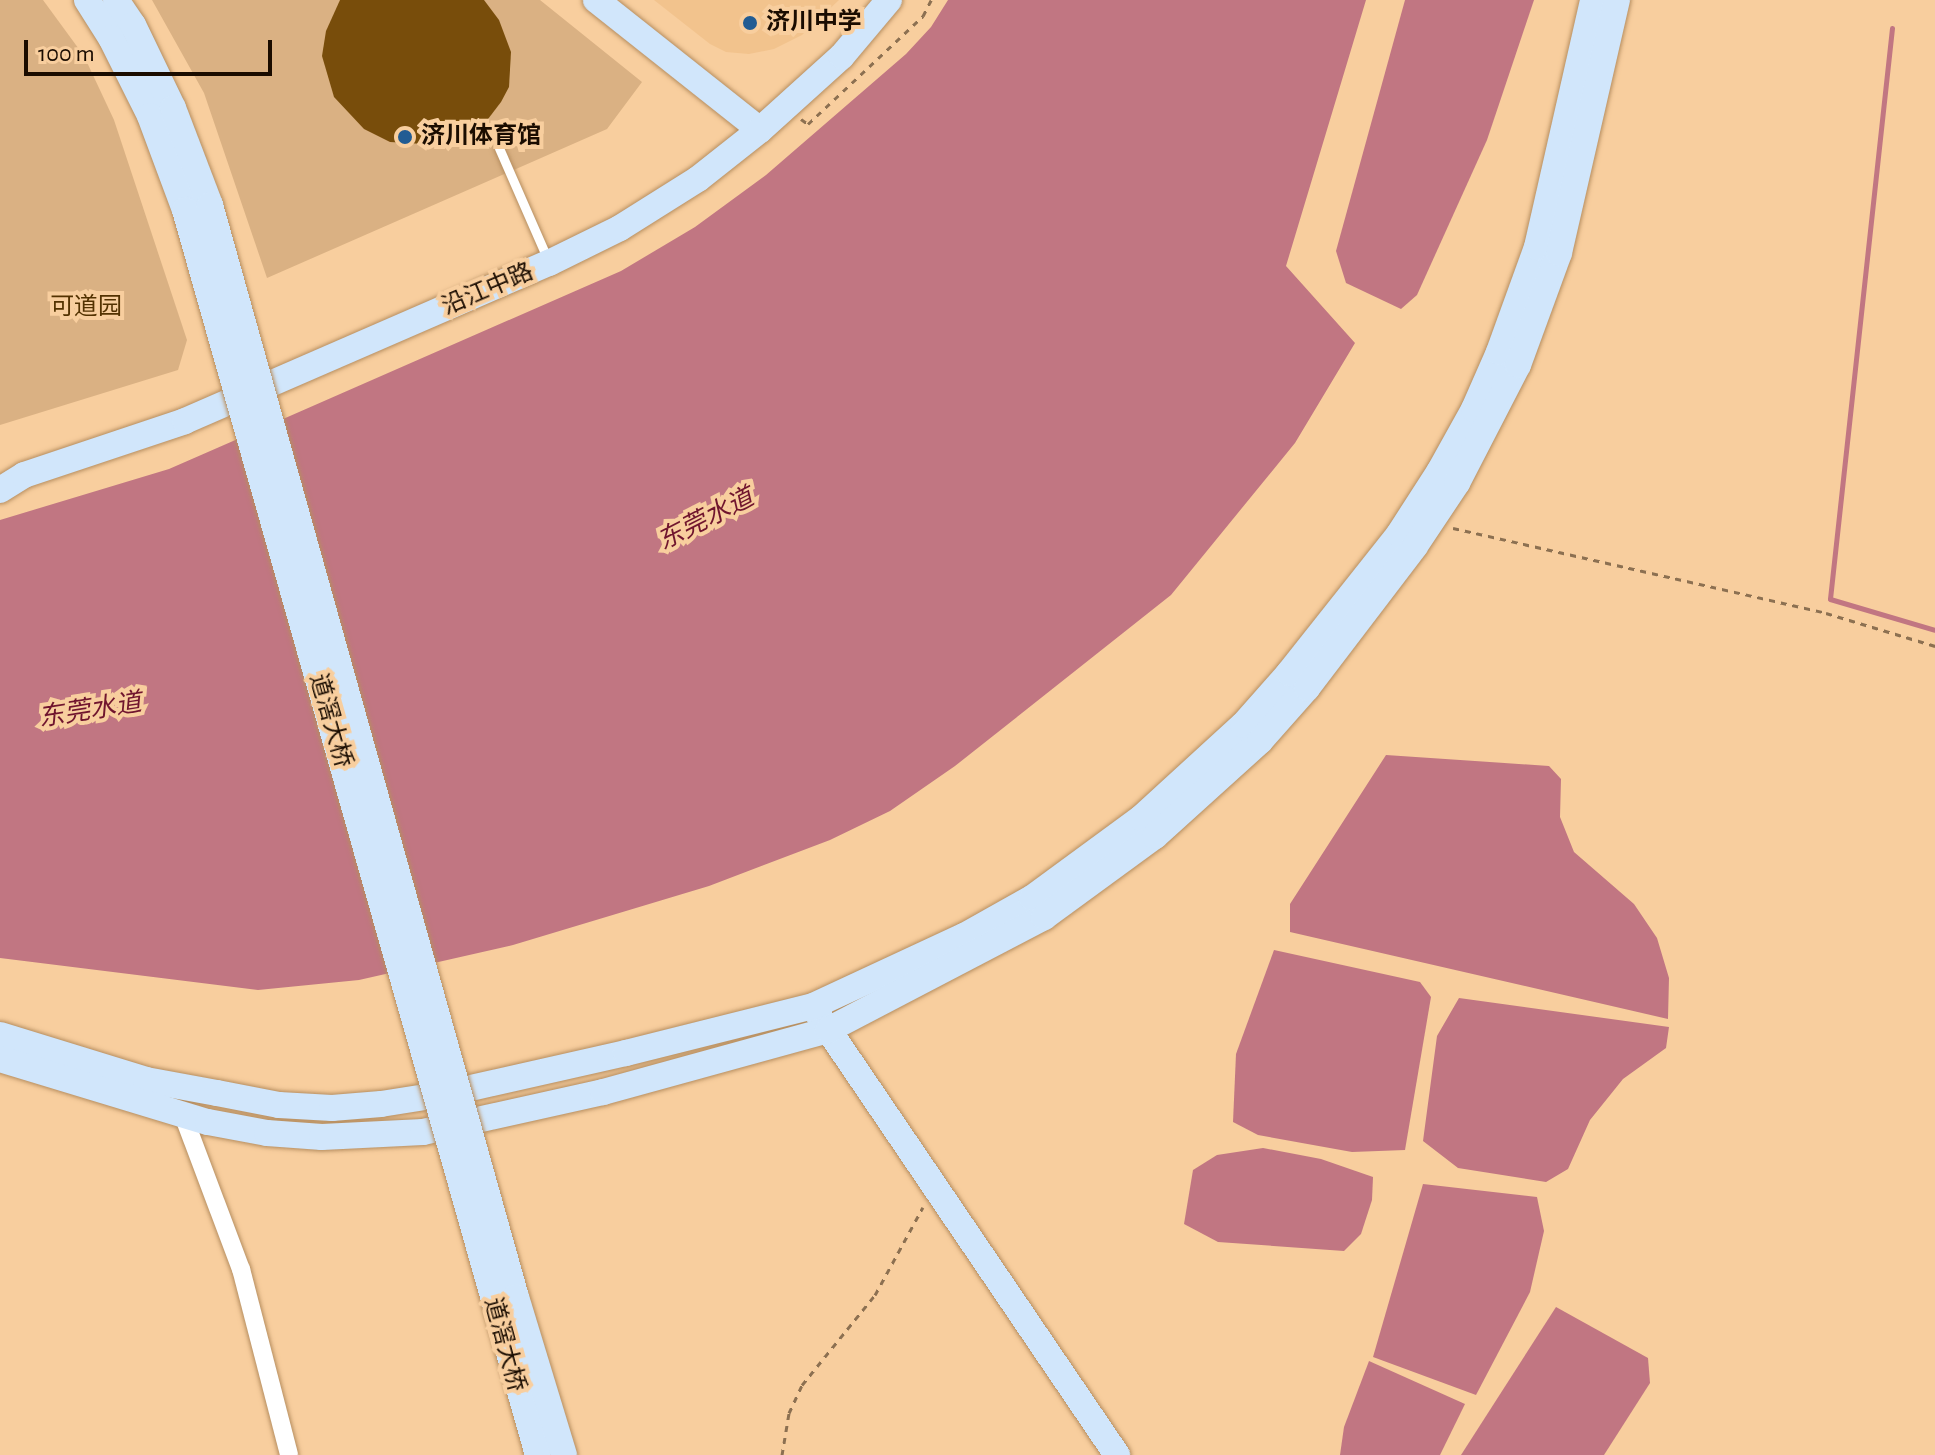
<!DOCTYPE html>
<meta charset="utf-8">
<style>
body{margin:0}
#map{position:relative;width:1935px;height:1455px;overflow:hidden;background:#f8ce9e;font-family:"Alegreya Sans","Noto Sans SC",sans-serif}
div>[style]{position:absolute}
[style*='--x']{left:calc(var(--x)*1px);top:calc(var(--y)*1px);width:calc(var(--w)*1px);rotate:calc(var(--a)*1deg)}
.built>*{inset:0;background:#f2c38d}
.green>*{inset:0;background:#dab183}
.water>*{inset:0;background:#c17682}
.stream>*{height:5px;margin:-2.5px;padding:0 2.5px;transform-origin:2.5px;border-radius:2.5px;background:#c17682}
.building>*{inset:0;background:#784d0b}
.path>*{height:3px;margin-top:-1.5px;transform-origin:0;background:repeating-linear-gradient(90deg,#8c7051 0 6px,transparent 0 12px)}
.roads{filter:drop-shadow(0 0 2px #b68e60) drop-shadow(0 0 2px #b68e60)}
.lane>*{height:9px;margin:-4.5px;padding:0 4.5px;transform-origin:4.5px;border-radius:4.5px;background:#fff}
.street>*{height:18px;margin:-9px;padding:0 9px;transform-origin:9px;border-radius:9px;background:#fff}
.secondary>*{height:26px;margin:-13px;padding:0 13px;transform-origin:13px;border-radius:13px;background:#d1e6fb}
.bridges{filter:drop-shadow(0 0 2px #b68e60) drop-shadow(0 0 2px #b68e60)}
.secondary-bridge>*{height:26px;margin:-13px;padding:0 13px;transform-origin:13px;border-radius:13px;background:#d1e6fb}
.dots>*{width:22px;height:22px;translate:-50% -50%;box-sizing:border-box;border:4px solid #f8ce9e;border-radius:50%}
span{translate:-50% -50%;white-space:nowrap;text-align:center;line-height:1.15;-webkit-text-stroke:8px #f8ce9e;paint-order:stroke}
.poi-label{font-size:24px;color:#1a0c00;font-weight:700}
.left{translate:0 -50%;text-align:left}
.street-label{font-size:24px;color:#1a0c00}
.park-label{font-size:24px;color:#533201}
.water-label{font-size:26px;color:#70152e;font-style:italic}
.scale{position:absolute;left:24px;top:40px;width:248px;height:36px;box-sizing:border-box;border:4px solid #1a0c00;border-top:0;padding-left:10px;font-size:24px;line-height:28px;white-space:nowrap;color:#1a0c00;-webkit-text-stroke:6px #f8ce9e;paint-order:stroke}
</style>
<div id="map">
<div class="built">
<div style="clip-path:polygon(654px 0,839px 0,802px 35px,774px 49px,749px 54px,726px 52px,710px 44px)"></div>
</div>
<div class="green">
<div style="clip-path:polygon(0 0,43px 0,84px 56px,114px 120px,187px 340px,178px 370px,0 425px)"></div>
<div style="clip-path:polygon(152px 0,540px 0,642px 82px,607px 129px,267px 278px,204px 93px)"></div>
</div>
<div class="water">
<div style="clip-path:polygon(948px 0,1366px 0,1286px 266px,1355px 343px,1295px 443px,1171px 595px,955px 766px,890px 811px,830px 840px,709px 886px,513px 945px,359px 980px,258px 990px,0 958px,0 520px,169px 469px,621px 271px,695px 227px,766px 175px,906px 54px,931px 27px)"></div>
<div style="clip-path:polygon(1405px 0,1534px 0,1487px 140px,1417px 295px,1401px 309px,1346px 283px,1336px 251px)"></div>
<div style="clip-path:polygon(1386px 755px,1549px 766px,1561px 779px,1560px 817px,1574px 852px,1634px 904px,1657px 938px,1669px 978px,1668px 1019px,1290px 932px,1290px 904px)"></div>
<div style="clip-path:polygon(1274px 950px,1420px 982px,1431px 997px,1405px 1150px,1352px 1152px,1258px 1135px,1233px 1122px,1236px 1054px)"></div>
<div style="clip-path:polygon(1459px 998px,1669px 1027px,1666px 1048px,1623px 1079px,1590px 1120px,1568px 1169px,1546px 1182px,1458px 1168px,1423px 1141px,1437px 1036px)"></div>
<div style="clip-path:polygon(1263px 1148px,1321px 1159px,1373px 1177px,1372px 1200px,1361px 1234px,1344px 1251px,1218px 1242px,1184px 1224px,1193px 1170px,1217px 1155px)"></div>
<div style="clip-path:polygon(1423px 1184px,1537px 1197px,1544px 1231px,1530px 1292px,1476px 1395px,1373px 1357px)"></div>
<div style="clip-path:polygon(1556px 1307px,1648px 1358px,1650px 1383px,1604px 1455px,1461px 1455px)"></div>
<div style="clip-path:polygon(1369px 1361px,1465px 1404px,1440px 1455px,1340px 1455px,1344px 1427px)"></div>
</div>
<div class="stream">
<div style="--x:1892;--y:28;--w:574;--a:96.2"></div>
<div style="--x:1830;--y:599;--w:109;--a:16.4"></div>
</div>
<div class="building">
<div style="clip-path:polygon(340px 0,484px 0,499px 20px,511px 52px,509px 87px,501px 102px,485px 123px,465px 137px,441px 145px,390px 142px,364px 129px,334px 97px,322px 56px,326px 31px)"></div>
</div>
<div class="path">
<div style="--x:801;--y:119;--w:9;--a:36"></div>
<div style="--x:808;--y:124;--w:158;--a:-43.2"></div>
<div style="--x:923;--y:16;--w:18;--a:-63"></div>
<div style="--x:1453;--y:528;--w:383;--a:12.8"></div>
<div style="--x:1826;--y:613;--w:114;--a:16.8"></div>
<div style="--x:782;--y:1455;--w:43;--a:-80.5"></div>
<div style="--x:789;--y:1413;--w:31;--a:-65"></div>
<div style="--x:802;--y:1385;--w:116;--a:-51"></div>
<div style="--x:875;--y:1295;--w:100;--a:-61.4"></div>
</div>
<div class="roads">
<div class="lane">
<div style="--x:499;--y:148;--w:122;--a:66.4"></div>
</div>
<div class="street">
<div style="--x:183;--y:1115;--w:165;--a:69.4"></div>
<div style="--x:241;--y:1269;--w:192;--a:75.5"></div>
</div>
<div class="secondary">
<div style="--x:596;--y:0;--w:209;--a:38.4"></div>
<div style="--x:0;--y:490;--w:28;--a:-32"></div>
<div style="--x:24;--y:475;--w:170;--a:-18.5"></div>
<div style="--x:185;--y:421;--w:397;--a:-23.5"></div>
<div style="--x:549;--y:263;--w:79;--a:-26.2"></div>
<div style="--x:620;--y:228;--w:92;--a:-32.1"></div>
<div style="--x:698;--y:179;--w:79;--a:-38.3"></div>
<div style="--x:760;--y:130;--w:110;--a:-42.1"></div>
<div style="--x:842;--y:56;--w:73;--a:-50"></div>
<div style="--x:819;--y:1016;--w:531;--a:55.83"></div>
<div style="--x:0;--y:1035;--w:153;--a:17.1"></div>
<div style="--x:146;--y:1080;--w:72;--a:10.4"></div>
<div style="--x:217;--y:1093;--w:63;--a:11"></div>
<div style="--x:279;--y:1105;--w:53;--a:3.2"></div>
<div style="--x:332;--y:1108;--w:49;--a:-4.7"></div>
<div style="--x:381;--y:1104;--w:64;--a:-9"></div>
<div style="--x:444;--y:1094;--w:187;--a:-12.7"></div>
<div style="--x:626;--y:1053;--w:193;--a:-14.1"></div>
<div style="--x:813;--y:1006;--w:166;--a:-24.9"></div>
<div style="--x:964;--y:936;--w:78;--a:-29.2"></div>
<div style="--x:1032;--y:898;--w:135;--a:-36.3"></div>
<div style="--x:1141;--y:818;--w:138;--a:-42.4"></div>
<div style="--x:1243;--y:725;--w:69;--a:-48.5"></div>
<div style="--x:1289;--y:673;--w:177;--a:-51.6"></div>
<div style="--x:1399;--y:534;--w:74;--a:-57.2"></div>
<div style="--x:1439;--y:472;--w:72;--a:-60.9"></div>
<div style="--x:1474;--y:409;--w:62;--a:-66.3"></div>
<div style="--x:1499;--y:352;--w:112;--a:-70.1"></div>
<div style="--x:1537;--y:247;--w:253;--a:-77.2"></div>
<div style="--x:0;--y:1059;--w:217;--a:16.9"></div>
<div style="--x:208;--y:1122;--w:60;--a:10.6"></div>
<div style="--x:267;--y:1133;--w:55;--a:4.2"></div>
<div style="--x:322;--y:1137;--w:101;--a:-2.8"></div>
<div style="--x:423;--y:1132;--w:184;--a:-12.5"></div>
<div style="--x:603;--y:1092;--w:233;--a:-15.4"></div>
<div style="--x:828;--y:1030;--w:244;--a:-27.6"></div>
<div style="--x:1044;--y:917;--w:137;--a:-36.1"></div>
<div style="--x:1155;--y:836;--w:142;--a:-42.1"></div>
<div style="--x:1260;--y:741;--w:71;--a:-48.4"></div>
<div style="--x:1307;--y:688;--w:178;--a:-52.7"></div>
<div style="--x:1415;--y:546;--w:76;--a:-56.3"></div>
<div style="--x:1457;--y:483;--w:133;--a:-62.7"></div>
<div style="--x:1518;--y:365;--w:119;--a:-69.9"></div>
<div style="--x:1559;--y:253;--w:260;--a:-77.1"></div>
</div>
</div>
<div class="bridges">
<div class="secondary-bridge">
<div style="--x:87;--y:0;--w:45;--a:57.7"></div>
<div style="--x:111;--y:38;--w:87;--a:63.4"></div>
<div style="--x:150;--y:116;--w:100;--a:69.6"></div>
<div style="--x:185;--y:210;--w:1294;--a:74.17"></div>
<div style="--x:116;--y:0;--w:30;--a:56"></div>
<div style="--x:133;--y:25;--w:92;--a:64.3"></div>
<div style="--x:173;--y:108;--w:104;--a:69.1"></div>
<div style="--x:210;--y:205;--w:1134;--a:74.35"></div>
<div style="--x:516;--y:1297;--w:165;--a:73.1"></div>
</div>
</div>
<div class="dots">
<div style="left:750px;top:23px;background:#225c93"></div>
<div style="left:405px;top:137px;background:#225c93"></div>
</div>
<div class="poi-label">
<span class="left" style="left:766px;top:23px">济川中学</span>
<span class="left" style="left:421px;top:137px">济川体育馆</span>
</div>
<div class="street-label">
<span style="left:488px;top:290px;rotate:-23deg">沿江中路</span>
<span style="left:330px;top:721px;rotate:74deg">道滘大桥</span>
<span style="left:504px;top:1345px;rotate:75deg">道滘大桥</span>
</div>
<div class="park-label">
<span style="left:86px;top:308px">可道园</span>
</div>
<div class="water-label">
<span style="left:706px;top:520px;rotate:-27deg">东莞水道</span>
<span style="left:90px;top:711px;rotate:-9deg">东莞水道</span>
</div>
<div class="scale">100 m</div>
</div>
